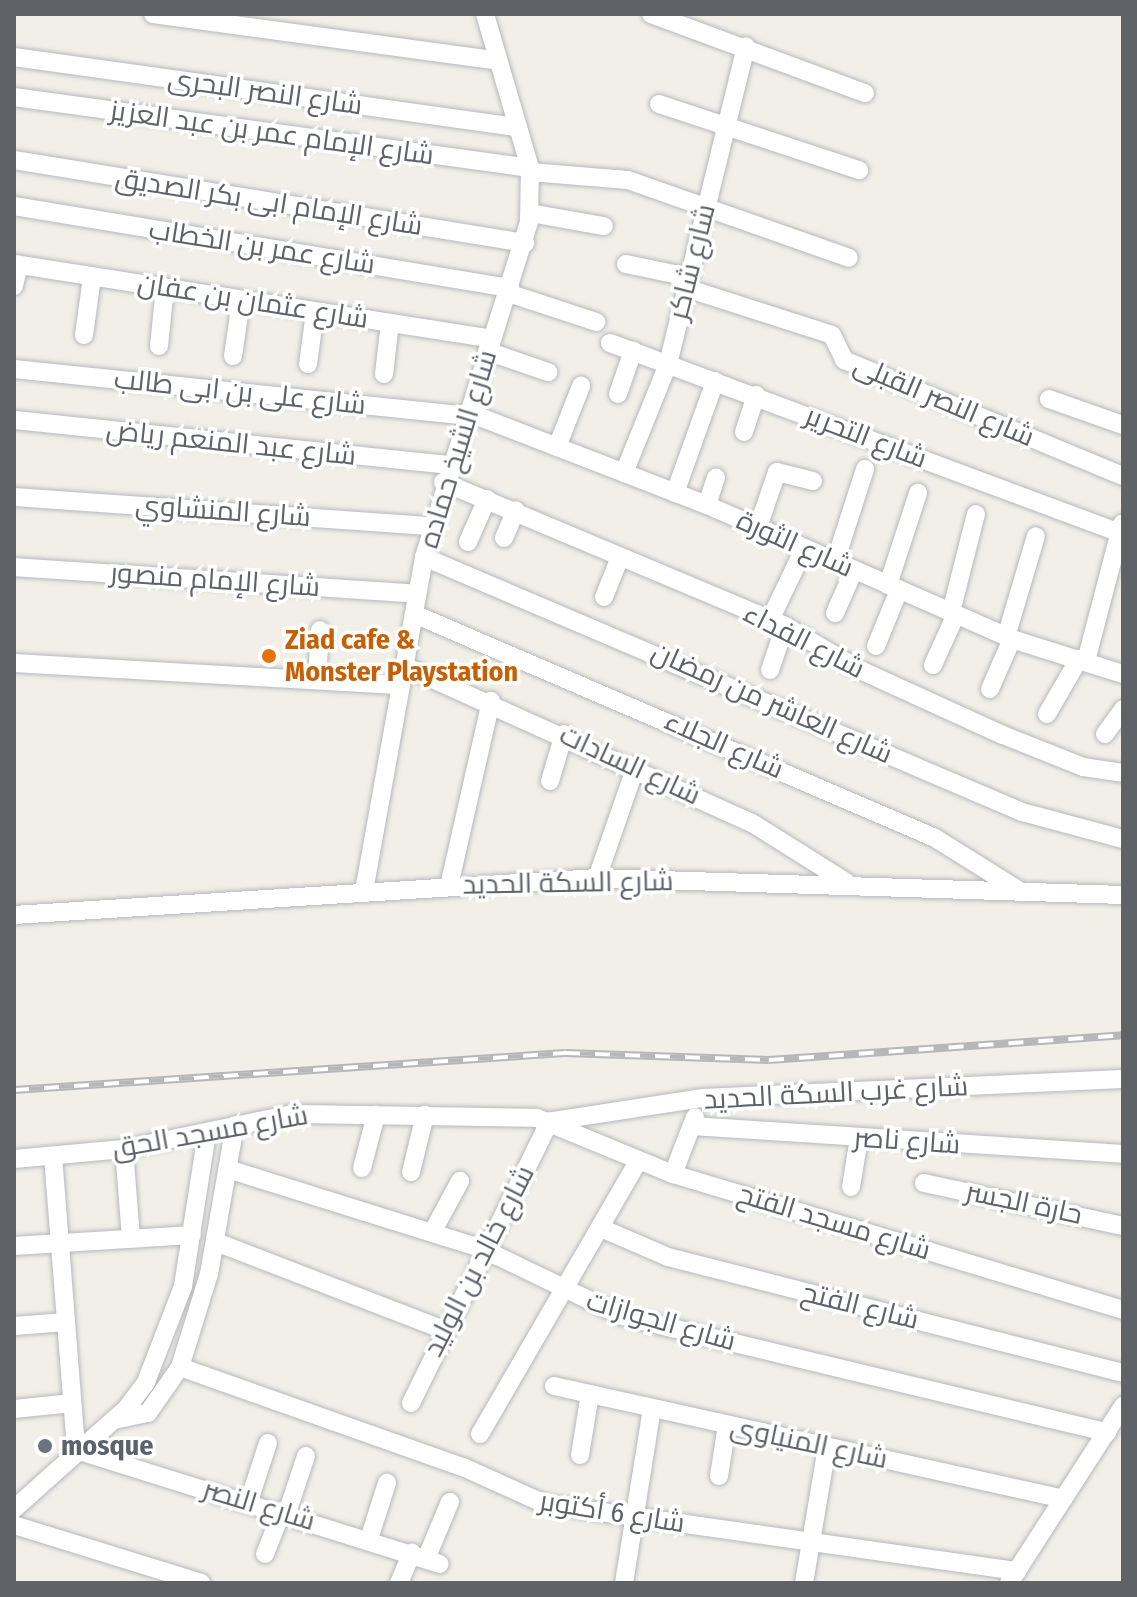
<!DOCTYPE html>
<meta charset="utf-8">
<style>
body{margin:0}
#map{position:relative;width:1137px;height:1597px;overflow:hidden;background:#f1efe8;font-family:"Fira Sans Condensed",Cairo,sans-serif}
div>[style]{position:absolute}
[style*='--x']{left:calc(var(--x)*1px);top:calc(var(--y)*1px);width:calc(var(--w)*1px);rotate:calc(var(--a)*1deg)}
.roads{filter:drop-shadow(0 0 2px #b5b8bc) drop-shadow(0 0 2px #b5b8bc)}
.minor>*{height:18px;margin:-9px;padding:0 9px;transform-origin:9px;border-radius:9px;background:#fff}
.rail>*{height:8px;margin-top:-4px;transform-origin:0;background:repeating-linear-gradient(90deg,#fff 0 15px,#b6b7b8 0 30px);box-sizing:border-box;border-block:2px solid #b6b7b8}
.dots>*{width:22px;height:22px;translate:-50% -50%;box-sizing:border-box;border:4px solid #fff;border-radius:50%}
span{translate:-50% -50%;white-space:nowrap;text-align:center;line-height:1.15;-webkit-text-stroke:7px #fff;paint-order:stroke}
.street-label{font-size:28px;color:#5f6368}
.food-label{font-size:28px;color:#c56008;font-weight:700}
.left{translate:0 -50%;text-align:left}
.worship-label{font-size:28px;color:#5b616d;font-weight:700}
.frame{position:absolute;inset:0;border:16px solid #5f6368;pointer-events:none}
</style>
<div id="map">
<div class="roads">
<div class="minor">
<div style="--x:153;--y:14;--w:343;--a:7.7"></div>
<div style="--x:651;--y:14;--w:228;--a:20.3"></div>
<div style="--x:14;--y:57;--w:507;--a:7.94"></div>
<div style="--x:14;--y:97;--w:521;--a:7.83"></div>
<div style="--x:659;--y:104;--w:211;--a:18.3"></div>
<div style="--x:14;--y:160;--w:518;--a:9.23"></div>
<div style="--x:530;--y:172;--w:98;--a:4.7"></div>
<div style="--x:628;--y:180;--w:234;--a:19.4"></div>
<div style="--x:14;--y:206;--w:503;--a:9.39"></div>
<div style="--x:530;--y:213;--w:75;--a:10"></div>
<div style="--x:14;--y:264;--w:483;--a:8.9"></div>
<div style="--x:626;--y:264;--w:63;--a:11.8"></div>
<div style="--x:14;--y:286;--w:22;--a:-77"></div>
<div style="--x:686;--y:288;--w:153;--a:17.8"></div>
<div style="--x:832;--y:335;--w:28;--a:64"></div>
<div style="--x:844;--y:360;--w:302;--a:22.6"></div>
<div style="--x:508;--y:293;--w:93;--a:18.2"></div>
<div style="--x:84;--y:335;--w:59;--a:-82.1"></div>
<div style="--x:610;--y:343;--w:544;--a:20.43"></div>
<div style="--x:159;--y:346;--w:59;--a:-84.2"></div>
<div style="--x:487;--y:351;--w:65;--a:19"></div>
<div style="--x:233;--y:356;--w:56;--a:-81.7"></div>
<div style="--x:308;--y:364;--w:52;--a:-82.3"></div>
<div style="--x:14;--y:369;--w:453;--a:5.9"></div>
<div style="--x:384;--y:374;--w:51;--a:-83.3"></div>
<div style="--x:618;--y:394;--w:46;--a:-70.8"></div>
<div style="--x:1049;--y:399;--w:78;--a:19.4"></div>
<div style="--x:467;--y:412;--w:257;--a:21.2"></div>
<div style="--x:707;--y:505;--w:333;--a:23.7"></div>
<div style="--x:1012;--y:639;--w:116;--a:17.5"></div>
<div style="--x:14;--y:420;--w:437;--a:5.9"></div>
<div style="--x:744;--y:432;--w:39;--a:-72"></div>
<div style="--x:557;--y:447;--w:66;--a:-68.5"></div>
<div style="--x:624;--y:473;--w:118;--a:-68"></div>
<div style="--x:668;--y:364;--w:327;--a:-76.2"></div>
<div style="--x:443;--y:482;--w:371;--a:22.8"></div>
<div style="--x:785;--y:626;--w:85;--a:30.5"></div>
<div style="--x:858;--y:669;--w:159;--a:24.5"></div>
<div style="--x:1003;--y:735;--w:86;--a:21.8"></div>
<div style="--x:1083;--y:767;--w:40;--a:8.5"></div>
<div style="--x:675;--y:493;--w:119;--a:-70.3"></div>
<div style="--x:14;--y:497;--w:419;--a:4"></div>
<div style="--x:707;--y:505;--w:29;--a:-72"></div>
<div style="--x:758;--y:527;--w:58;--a:-70.9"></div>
<div style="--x:777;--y:472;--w:37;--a:14"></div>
<div style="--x:504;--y:538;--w:30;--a:-67"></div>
<div style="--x:468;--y:542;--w:47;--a:-66.2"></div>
<div style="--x:424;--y:557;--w:650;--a:23.09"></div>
<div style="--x:1022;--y:812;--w:105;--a:15"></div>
<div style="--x:835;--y:562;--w:98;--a:-72.1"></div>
<div style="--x:14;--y:567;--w:403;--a:3.8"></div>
<div style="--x:888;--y:585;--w:97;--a:-71.9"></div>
<div style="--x:604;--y:597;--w:43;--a:-68.2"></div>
<div style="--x:951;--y:612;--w:101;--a:-75.7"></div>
<div style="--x:835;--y:613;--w:47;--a:-66.2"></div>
<div style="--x:414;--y:614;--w:567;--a:23.26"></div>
<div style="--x:935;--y:838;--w:102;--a:32.1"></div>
<div style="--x:770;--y:620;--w:79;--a:-64.4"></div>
<div style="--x:1006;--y:637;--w:105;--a:-73.5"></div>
<div style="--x:876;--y:646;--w:61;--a:-67.7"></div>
<div style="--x:1086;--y:661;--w:142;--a:-75.3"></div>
<div style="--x:14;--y:663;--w:387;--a:3.3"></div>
<div style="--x:933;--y:665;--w:56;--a:-65.7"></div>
<div style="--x:404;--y:666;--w:382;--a:24.3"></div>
<div style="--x:752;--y:823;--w:111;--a:32.1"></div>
<div style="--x:770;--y:670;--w:46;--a:-71.2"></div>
<div style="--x:317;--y:680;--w:50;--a:-86.6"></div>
<div style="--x:990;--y:689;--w:55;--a:-66.3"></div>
<div style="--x:1047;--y:714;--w:64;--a:-59.8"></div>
<div style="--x:1105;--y:734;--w:31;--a:-54"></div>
<div style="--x:550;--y:781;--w:49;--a:-73.4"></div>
<div style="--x:597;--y:878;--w:119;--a:-70.8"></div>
<div style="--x:449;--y:886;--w:190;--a:-77.2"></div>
<div style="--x:364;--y:891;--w:339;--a:-79.8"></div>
<div style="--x:424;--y:557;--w:352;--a:-72.6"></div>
<div style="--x:529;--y:221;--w:53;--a:-88.9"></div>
<div style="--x:530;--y:168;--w:160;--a:-106.3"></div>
<div style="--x:14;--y:915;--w:584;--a:-3.63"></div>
<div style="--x:597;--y:878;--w:526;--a:1.85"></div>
<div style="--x:553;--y:1121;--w:151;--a:-8.8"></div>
<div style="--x:702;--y:1098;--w:421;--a:-2.6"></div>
<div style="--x:692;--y:1126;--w:432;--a:3.7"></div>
<div style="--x:124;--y:1149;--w:89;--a:85.5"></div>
<div style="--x:53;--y:1156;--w:295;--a:85.5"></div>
<div style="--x:76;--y:1450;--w:381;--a:17.4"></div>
<div style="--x:14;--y:1159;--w:110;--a:-5.2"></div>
<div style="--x:124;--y:1149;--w:173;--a:-11.7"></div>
<div style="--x:293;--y:1114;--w:244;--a:0.9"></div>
<div style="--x:537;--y:1118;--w:147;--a:22.4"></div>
<div style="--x:673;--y:1174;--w:470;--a:16.8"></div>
<div style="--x:362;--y:1168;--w:55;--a:-75.2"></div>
<div style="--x:228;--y:1169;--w:267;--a:17.4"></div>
<div style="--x:483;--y:1249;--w:154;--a:25.7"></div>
<div style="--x:622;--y:1316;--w:499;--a:13.5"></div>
<div style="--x:411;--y:1172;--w:59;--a:-76.2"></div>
<div style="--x:673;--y:1174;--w:61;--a:-68.9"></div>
<div style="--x:924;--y:1183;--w:204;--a:12.2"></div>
<div style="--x:851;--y:1187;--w:50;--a:-80.7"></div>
<div style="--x:601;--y:1228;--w:73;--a:23.4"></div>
<div style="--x:668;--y:1257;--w:470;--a:14.3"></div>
<div style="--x:433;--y:1231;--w:57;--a:-61.6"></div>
<div style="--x:216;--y:1242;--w:242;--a:21.1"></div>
<div style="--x:14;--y:1246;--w:178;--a:-3.5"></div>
<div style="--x:14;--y:1326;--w:52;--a:-4.4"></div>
<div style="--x:180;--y:1367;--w:300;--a:19.5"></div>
<div style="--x:463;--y:1467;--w:90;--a:24.3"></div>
<div style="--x:545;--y:1504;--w:477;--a:8.1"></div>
<div style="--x:554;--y:1386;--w:522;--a:12.49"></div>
<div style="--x:411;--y:1403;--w:314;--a:-63.8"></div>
<div style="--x:14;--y:1409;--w:58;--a:-5.9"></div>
<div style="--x:114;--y:1420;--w:35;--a:-12"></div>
<div style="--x:148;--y:1413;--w:56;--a:-55.2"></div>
<div style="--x:180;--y:1367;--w:97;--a:-72.7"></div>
<div style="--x:209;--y:1274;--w:151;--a:-80.1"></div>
<div style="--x:480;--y:1434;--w:315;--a:-59.9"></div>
<div style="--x:580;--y:1455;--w:62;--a:-80.7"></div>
<div style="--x:719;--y:1476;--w:52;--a:-81.1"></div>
<div style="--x:249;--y:1501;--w:61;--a:-71.9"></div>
<div style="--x:14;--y:1509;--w:150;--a:-41.8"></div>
<div style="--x:126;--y:1409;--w:34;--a:-53"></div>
<div style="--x:146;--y:1382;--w:103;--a:-68.9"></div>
<div style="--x:183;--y:1286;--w:155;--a:-81.1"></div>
<div style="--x:287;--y:1513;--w:60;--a:-71.6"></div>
<div style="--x:14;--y:1525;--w:196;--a:17.2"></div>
<div style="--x:369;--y:1539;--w:59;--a:-72.2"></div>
<div style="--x:265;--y:1554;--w:46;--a:-68.4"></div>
<div style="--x:426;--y:1559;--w:62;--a:-67.2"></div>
<div style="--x:399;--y:1583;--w:33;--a:-67"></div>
<div style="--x:624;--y:1583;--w:177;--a:-80.9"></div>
<div style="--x:804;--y:1583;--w:138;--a:-80.4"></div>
<div style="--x:1009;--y:1583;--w:211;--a:-57.2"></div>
</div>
</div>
<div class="rail">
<div style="--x:14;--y:1090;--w:552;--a:-3.84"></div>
<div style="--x:565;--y:1053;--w:204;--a:2"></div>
<div style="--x:769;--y:1060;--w:355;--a:-4"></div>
</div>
<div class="dots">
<div style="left:269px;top:656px;background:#e8710a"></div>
<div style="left:45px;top:1446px;background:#6b7280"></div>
</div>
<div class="street-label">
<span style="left:265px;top:92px;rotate:8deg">شارع النصر البحرى</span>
<span style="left:272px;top:133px;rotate:8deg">شارع الإمام عمر بن عبد العزيز</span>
<span style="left:269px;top:202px;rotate:9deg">شارع الإمام ابى بكر الصديق</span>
<span style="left:262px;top:247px;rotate:9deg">شارع عمر بن الخطاب</span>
<span style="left:692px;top:262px;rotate:-76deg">شارع شاكر</span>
<span style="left:253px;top:301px;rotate:9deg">شارع عثمان بن عفان</span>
<span style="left:240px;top:392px;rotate:6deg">شارع على بن ابى طالب</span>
<span style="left:944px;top:401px;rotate:23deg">شارع النصر القبلى</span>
<span style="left:866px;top:437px;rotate:21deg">شارع التحرير</span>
<span style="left:231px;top:443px;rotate:6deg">شارع عبد المنعم رياض</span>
<span style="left:458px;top:449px;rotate:-73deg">شارع الشيخ حماده</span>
<span style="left:223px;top:511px;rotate:4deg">شارع المنشاوي</span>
<span style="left:795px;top:544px;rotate:24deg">شارع الثورة</span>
<span style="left:215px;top:580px;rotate:4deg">شارع الإمام منصور</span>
<span style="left:804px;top:641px;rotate:27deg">شارع الفداء</span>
<span style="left:772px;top:703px;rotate:24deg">شارع العاشر من رمضان</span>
<span style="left:724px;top:745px;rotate:24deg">شارع الجلاء</span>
<span style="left:630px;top:765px;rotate:25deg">شارع السادات</span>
<span style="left:568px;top:883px;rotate:-1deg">شارع السكة الحديد</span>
<span style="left:836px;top:1093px;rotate:-3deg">شارع غرب السكة الحديد</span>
<span style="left:210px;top:1132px;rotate:-10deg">شارع مسجد الحق</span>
<span style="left:907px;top:1141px;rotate:4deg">شارع ناصر</span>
<span style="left:1024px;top:1203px;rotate:12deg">حارة الجسر</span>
<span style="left:834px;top:1222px;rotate:17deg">شارع مسجد الفتح</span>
<span style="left:479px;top:1261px;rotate:-63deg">شارع خالد بن الوليد</span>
<span style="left:860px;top:1306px;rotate:14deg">شارع الفتح</span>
<span style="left:661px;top:1321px;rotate:16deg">شارع الجوازات</span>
<span style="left:809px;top:1443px;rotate:12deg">شارع المنياوى</span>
<span style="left:259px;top:1505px;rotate:17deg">شارع النصر</span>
<span style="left:612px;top:1512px;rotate:9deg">شارع 6 أكتوبر</span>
</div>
<div class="food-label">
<span class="left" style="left:285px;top:656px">Ziad cafe &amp;<br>Monster Playstation</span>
</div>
<div class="worship-label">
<span class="left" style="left:61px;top:1446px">mosque</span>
</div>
<div class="frame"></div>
</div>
